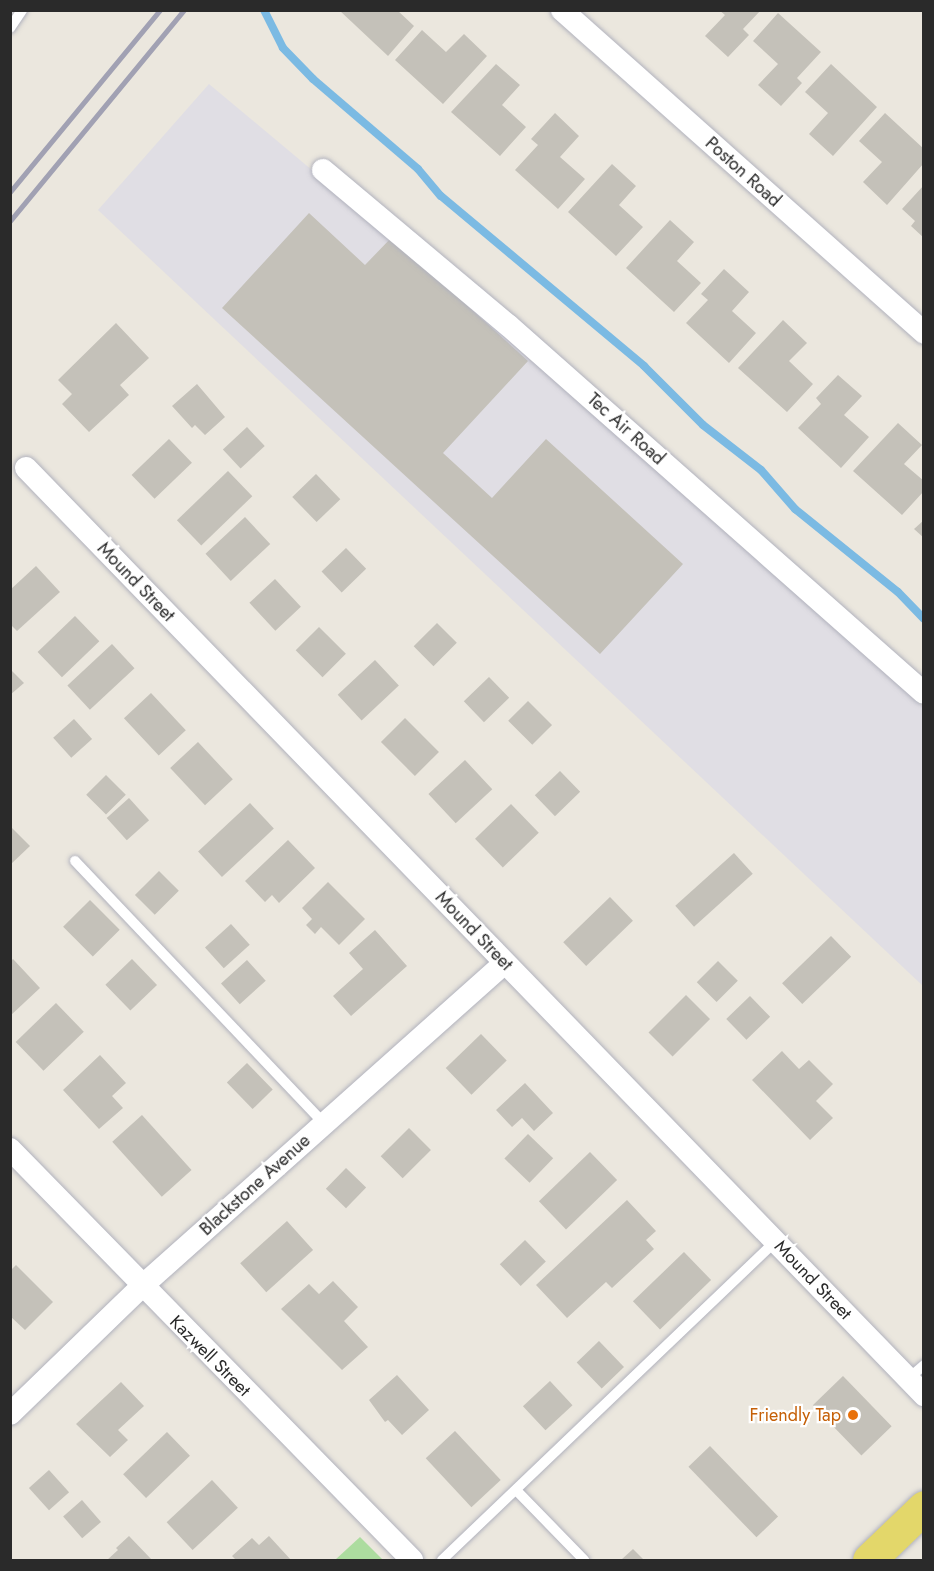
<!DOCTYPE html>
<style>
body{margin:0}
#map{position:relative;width:934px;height:1571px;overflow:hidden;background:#ebe7de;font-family:Jost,sans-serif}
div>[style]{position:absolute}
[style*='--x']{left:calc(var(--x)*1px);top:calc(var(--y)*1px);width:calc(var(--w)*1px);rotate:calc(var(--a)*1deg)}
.industrial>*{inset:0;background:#e0dee4}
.green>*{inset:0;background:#acdc9f}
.stream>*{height:8px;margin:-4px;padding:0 4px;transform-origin:4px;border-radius:4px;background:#7bbae3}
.building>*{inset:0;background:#c4c1b9;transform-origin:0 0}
.roads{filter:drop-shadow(0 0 2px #b1b2bd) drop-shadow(0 0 2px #b1b2bd)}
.lane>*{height:10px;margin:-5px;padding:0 5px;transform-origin:5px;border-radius:5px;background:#fff}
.street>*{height:22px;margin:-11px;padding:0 11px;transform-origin:11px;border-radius:11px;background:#fff}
.primary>*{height:33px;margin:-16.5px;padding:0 16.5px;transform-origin:16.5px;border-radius:16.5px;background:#e3d76a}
.rail>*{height:4.5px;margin:-2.25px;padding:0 2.25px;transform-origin:2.25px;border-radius:2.25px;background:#a1a1b3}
.dots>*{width:16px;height:16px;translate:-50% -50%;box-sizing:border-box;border:3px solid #fff;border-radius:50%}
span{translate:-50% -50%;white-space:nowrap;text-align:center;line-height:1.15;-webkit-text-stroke:4.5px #fff;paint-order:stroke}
.street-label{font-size:18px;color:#2a2a2a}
.food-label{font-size:18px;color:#c56008}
.right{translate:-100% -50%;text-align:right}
.frame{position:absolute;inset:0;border:12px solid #2a2a2a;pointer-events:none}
</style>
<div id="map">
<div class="industrial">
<div style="clip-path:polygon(209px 84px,392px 237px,923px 707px,923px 986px,98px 210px)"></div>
</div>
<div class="green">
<div style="clip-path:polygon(360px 1537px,383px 1560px,335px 1560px)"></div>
</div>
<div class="stream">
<div style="--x:264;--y:10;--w:42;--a:63.4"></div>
<div style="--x:283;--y:48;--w:43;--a:45.9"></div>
<div style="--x:313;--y:79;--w:138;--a:40.6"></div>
<div style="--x:418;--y:169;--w:35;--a:50"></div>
<div style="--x:441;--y:196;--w:265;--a:39.9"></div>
<div style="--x:644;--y:366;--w:83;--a:45"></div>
<div style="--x:703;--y:425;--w:73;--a:37.8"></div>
<div style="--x:761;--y:470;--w:52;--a:48.9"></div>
<div style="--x:795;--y:509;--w:132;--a:38.9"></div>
<div style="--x:898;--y:592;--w:37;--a:46"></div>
</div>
<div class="building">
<div style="clip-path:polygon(339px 10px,397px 10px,414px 26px,388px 56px)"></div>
<div style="clip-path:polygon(719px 10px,761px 10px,743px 29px,749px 35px,728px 57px,705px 36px,725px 15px)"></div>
<div style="clip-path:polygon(778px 13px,821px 52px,797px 78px,802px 83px,781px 106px,758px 85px,778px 64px,753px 41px)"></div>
<div style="clip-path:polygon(422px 30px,446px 52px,464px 34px,487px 56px,443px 104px,395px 60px)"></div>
<div style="clip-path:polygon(496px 64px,520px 85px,502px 105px,526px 127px,500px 156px,451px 112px)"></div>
<div style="clip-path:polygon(831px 64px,877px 107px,833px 156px,809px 134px,828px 113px,805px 92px)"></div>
<div style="clip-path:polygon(555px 113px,579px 136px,560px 157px,585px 179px,558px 209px,515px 170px,538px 145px,531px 139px)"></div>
<div style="clip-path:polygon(885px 113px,924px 149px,924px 163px,887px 205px,863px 182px,882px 162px,859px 141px)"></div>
<div style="clip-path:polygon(612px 164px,636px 186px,619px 205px,643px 227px,616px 256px,568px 212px)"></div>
<div style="clip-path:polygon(924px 185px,924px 238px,911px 226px,915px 221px,902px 209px)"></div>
<div style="clip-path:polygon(309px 213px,365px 265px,392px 237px,528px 361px,443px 453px,492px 498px,546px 439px,683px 564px,600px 654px,222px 308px)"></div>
<div style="clip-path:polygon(670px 220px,694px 242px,677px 261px,701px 283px,674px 312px,626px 268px)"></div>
<div style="clip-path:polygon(724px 269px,749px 292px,732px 311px,756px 333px,729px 363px,686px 323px,708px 300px,701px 294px)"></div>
<div style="clip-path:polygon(783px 320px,807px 343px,789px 361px,813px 384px,787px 412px,738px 368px)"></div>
<div style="clip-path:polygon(116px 323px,149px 358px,120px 385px,129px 395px,89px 432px,62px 404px,72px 394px,58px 380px)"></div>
<div style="clip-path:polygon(838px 375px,862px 396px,844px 415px,869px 437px,841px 468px,798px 428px,821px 404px,816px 398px)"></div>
<div style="clip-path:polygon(197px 384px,225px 417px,205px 435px,195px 425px,192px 428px,172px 406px)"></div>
<div style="clip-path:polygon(898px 423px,922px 445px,904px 464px,924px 481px,924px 491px,902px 515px,853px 471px)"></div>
<div style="left:247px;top:427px;width:26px;height:33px;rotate:47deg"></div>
<div style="left:169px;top:439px;width:33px;height:52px;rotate:46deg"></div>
<div style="left:228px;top:471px;width:35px;height:71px;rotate:46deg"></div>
<div style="left:316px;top:474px;width:35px;height:33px;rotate:46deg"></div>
<div style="left:245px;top:517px;width:37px;height:54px;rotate:47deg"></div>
<div style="clip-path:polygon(924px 520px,924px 538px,914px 529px)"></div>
<div style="left:346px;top:548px;width:29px;height:34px;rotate:46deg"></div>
<div style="clip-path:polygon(36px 566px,60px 592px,17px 631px,10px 624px,10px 590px)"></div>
<div style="left:275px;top:579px;width:38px;height:35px;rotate:47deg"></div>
<div style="left:75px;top:616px;width:35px;height:52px;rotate:46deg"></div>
<div style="left:437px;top:623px;width:28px;height:33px;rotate:45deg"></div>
<div style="left:319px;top:627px;width:38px;height:33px;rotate:45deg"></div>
<div style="left:112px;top:644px;width:33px;height:61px;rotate:47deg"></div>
<div style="left:375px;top:660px;width:35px;height:51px;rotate:47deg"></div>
<div style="clip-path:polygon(10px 669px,24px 683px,10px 695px)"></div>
<div style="left:489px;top:677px;width:29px;height:35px;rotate:46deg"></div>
<div style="left:151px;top:693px;width:51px;height:37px;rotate:47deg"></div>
<div style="left:528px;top:701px;width:34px;height:28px;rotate:45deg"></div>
<div style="left:405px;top:718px;width:48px;height:34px;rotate:45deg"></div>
<div style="left:74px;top:719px;width:27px;height:28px;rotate:48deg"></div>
<div style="left:198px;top:742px;width:51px;height:38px;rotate:47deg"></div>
<div style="left:465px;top:760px;width:40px;height:50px;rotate:47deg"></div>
<div style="left:560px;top:771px;width:29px;height:35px;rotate:46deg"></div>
<div style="left:106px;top:775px;width:28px;height:28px;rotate:45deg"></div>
<div style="left:129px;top:798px;width:30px;height:30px;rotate:48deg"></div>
<div style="left:250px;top:803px;width:35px;height:71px;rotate:47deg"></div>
<div style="left:511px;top:804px;width:40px;height:50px;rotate:46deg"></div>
<div style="clip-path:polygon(10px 826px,30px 846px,10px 865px)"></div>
<div style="clip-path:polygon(288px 840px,315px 868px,279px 903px,272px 895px,265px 902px,245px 881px)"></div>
<div style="left:734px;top:853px;width:28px;height:79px;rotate:48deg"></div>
<div style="left:159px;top:871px;width:28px;height:34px;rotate:45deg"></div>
<div style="clip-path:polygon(328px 882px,365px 919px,339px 945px,321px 927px,315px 934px,306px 925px,312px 919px,302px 908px)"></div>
<div style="left:610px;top:897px;width:33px;height:65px;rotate:46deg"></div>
<div style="left:90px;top:900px;width:42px;height:38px;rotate:45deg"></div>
<div style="left:231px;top:924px;width:28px;height:35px;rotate:48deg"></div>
<div style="clip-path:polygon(375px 930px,407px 966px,351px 1016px,333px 996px,363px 969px,349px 953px)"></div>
<div style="left:831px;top:936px;width:29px;height:68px;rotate:46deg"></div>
<div style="clip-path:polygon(13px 959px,40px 988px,10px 1016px,10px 962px)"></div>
<div style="left:132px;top:959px;width:36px;height:37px;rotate:46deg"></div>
<div style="left:247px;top:960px;width:28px;height:35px;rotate:48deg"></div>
<div style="left:718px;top:961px;width:28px;height:30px;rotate:45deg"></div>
<div style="left:686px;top:995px;width:34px;height:53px;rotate:45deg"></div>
<div style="left:750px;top:996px;width:29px;height:33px;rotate:46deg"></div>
<div style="left:56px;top:1003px;width:40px;height:56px;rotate:46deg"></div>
<div style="left:481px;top:1034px;width:37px;height:49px;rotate:46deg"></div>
<div style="clip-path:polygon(782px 1051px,799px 1069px,809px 1060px,833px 1084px,816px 1101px,833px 1118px,810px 1140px,752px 1080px)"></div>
<div style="clip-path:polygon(100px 1055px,126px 1083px,112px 1096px,123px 1108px,99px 1129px,63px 1090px)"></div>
<div style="left:247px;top:1063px;width:37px;height:28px;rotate:46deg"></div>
<div style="clip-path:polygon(525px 1083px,553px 1113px,534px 1131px,522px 1118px,512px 1127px,496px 1110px)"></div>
<div style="left:142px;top:1115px;width:74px;height:40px;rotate:48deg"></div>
<div style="left:409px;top:1128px;width:31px;height:40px;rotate:45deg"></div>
<div style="left:528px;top:1134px;width:35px;height:34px;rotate:44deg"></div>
<div style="left:590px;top:1152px;width:39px;height:71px;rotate:46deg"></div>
<div style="left:346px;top:1168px;width:28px;height:29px;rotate:44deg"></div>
<div style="clip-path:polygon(627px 1200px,656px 1231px,646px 1240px,654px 1249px,612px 1288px,606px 1282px,567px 1318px,536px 1285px)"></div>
<div style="left:287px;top:1221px;width:39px;height:63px;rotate:48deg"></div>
<div style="left:525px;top:1240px;width:30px;height:35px;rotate:46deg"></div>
<div style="left:684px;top:1252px;width:39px;height:71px;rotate:46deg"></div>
<div style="clip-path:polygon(16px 1265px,53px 1302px,25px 1330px,10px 1316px,10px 1271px)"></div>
<div style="clip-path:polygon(333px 1281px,358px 1307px,344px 1321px,368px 1347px,342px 1370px,281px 1309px,309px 1284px,319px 1294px)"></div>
<div style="left:599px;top:1341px;width:36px;height:31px;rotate:46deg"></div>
<div style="clip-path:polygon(397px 1375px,429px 1410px,402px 1435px,388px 1420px,385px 1422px,369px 1400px)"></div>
<div style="left:843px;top:1376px;width:70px;height:42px;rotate:46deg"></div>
<div style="left:550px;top:1381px;width:33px;height:37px;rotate:47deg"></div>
<div style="clip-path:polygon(121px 1382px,144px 1406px,118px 1430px,128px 1440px,110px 1457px,76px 1424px)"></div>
<div style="left:455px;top:1431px;width:67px;height:40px;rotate:47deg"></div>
<div style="left:167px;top:1432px;width:33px;height:61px;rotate:46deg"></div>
<div style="left:710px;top:1446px;width:98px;height:30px;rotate:46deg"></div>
<div style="left:49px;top:1470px;width:30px;height:27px;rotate:48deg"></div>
<div style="left:212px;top:1480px;width:38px;height:62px;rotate:47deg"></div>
<div style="left:82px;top:1500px;width:29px;height:25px;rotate:49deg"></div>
<div style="clip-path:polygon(129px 1536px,152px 1560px,107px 1560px,118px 1550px,116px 1548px)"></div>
<div style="clip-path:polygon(269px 1536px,291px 1560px,236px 1560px,232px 1556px,252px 1538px,259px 1545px)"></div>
<div style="clip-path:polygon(633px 1549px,644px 1560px,621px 1560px)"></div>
</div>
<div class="roads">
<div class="lane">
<div style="--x:10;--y:28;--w:22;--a:-56"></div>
<div style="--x:75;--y:861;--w:361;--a:46.5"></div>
<div style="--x:908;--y:1379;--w:21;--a:-41"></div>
<div style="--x:516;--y:1490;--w:98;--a:45.8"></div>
<div style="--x:442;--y:1560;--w:460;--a:-43.7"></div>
</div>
<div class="street">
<div style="--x:562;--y:10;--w:485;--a:41.7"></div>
<div style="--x:323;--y:170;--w:241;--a:40"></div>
<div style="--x:508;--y:325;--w:555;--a:41.5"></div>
<div style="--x:26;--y:468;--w:1291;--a:45.91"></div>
<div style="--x:10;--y:1149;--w:575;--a:45.63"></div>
<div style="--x:10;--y:1414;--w:182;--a:-44.1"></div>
<div style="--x:141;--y:1287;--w:487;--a:-41.7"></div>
</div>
<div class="primary">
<div style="--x:869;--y:1560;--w:76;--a:-43.9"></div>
</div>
</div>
<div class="rail">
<div style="--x:10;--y:192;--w:236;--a:-50.5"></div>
<div style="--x:10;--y:221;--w:273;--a:-50.5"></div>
</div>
<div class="dots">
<div style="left:853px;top:1415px;background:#e8710a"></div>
</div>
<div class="street-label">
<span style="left:743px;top:172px;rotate:42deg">Poston Road</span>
<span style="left:626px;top:429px;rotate:42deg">Tec Air Road</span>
<span style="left:136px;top:582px;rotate:46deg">Mound Street</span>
<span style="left:474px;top:931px;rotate:46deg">Mound Street</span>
<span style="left:255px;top:1185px;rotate:-42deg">Blackstone Avenue</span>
<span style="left:813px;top:1280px;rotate:46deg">Mound Street</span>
<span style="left:210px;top:1356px;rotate:45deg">Kazwell Street</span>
</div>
<div class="food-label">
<span class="right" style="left:841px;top:1415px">Friendly Tap</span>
</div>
<div class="frame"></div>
</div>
